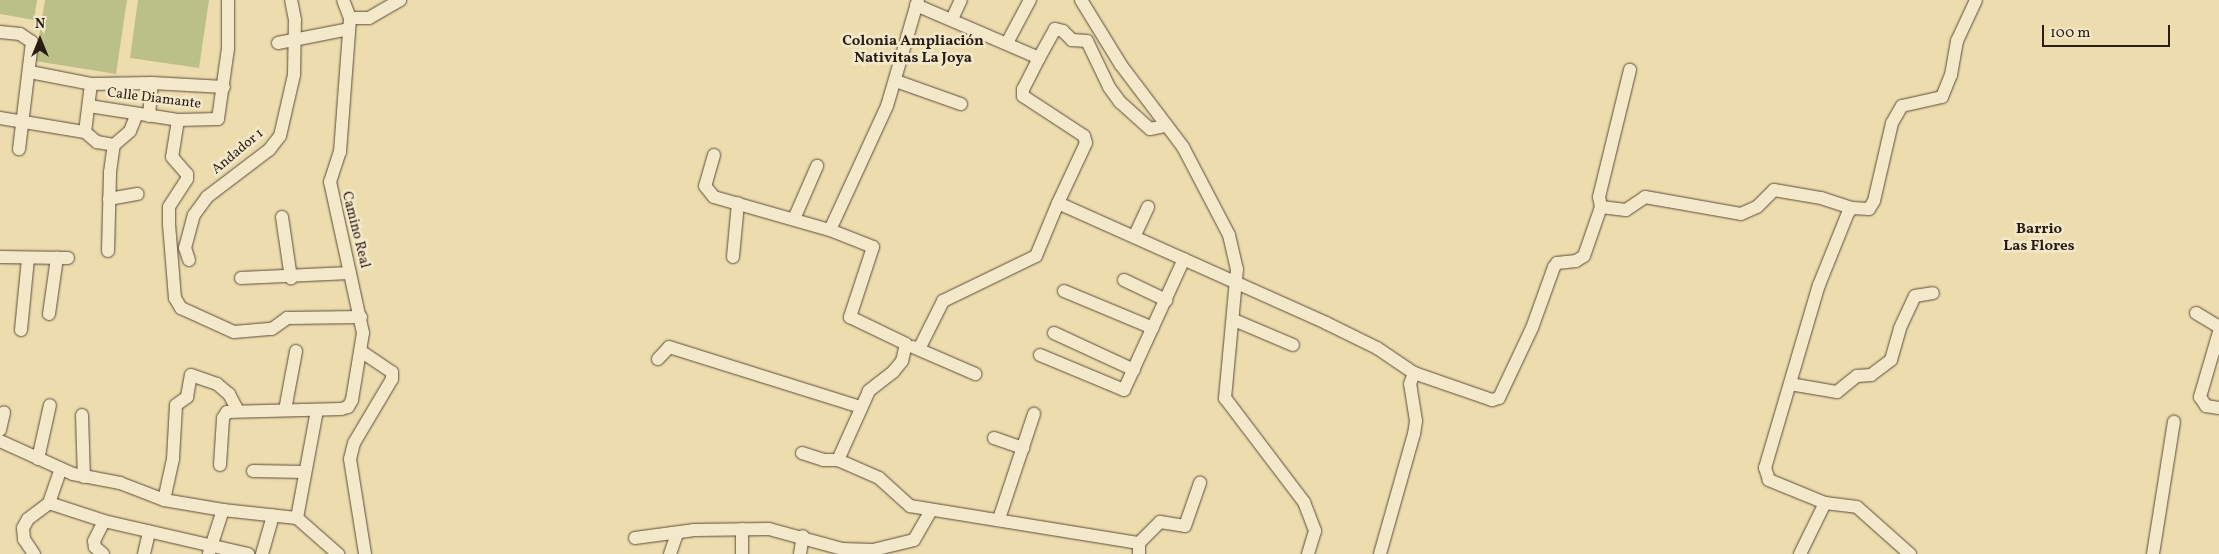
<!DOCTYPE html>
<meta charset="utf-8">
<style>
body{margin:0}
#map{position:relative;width:2219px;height:554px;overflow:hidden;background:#edddae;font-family:Vollkorn,serif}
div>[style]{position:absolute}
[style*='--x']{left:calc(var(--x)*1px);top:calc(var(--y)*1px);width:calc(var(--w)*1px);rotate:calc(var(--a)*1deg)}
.green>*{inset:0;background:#bbc088}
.roads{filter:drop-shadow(0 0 1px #5b4c3b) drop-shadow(0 0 1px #5b4c3b)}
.minor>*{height:12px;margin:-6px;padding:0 6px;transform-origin:6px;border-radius:6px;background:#f3e9ca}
span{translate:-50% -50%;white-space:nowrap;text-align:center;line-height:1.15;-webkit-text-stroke:5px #f3e9ca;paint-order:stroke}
.street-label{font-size:14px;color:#2a1c15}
.neighbourhood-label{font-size:15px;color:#2a1c15;font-weight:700}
.north{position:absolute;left:15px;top:15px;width:50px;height:50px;-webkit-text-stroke:4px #f3e9ca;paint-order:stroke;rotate:0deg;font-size:14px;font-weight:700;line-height:20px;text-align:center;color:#2a1c15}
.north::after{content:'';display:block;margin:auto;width:18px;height:22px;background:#2a1c15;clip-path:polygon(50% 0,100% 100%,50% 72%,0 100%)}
.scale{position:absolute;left:2042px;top:25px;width:128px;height:22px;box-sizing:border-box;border:2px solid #2a1c15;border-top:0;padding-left:6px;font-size:15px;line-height:18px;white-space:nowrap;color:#2a1c15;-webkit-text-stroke:4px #f3e9ca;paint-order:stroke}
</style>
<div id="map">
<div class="green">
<div style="clip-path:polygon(0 0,37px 0,34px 20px,0 14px)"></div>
<div style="clip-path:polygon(45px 0,127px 0,116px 74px,35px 61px)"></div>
<div style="clip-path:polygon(138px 0,209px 0,199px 68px,130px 58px)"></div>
</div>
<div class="roads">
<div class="minor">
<div style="--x:918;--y:0;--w:110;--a:106.3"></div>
<div style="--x:887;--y:106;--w:136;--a:114.7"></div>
<div style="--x:830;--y:230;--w:46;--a:21.6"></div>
<div style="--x:873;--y:247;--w:74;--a:108.2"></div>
<div style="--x:850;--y:317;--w:62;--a:25.7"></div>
<div style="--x:906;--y:344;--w:17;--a:103"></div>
<div style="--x:902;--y:361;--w:14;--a:129"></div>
<div style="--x:893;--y:372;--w:31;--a:142"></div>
<div style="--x:869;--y:391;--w:76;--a:114.2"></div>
<div style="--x:838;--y:460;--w:45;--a:23.7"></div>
<div style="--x:879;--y:478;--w:42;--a:42.1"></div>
<div style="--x:910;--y:506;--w:232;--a:9.2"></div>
<div style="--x:1139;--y:543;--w:11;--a:90"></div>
<div style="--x:1081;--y:0;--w:76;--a:58.4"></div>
<div style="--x:1121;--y:65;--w:103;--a:52.9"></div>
<div style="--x:1183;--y:147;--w:99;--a:62.4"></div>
<div style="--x:1229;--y:235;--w:35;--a:77"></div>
<div style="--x:1237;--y:269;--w:130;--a:95.3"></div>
<div style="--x:1225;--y:398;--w:131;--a:52.8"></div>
<div style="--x:1304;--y:502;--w:31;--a:69"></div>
<div style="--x:1315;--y:531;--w:24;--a:107"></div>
<div style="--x:916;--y:5;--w:134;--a:23.3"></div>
<div style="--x:1039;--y:58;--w:35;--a:117"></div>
<div style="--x:1023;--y:89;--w:7;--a:90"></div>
<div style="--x:1023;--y:96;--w:73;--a:33.3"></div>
<div style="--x:1084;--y:136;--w:7;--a:74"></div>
<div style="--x:1086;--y:143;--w:66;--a:115"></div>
<div style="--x:1058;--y:203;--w:294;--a:24.1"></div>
<div style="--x:1326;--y:323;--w:57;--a:26.1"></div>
<div style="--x:1377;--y:348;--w:45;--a:34"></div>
<div style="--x:350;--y:18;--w:19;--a:0"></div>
<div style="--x:369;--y:18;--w:36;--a:-30"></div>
<div style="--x:952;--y:19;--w:21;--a:-65"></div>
<div style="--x:0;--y:32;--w:20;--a:6"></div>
<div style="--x:20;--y:34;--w:14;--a:34"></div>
<div style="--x:32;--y:42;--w:108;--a:96.9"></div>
<div style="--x:278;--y:43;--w:72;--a:-11.2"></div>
<div style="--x:1007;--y:43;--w:49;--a:-61.9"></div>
<div style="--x:1039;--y:58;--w:33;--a:-61"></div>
<div style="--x:1055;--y:29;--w:8;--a:14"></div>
<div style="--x:1063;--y:31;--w:13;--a:45"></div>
<div style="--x:1072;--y:40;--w:15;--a:4"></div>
<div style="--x:1087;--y:41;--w:51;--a:64.4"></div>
<div style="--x:1109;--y:87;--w:19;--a:54"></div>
<div style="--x:1120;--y:102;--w:40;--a:42"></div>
<div style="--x:1150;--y:129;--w:16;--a:-11"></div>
<div style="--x:30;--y:72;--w:62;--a:11.1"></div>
<div style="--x:91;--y:84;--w:61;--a:-0.9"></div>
<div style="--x:152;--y:83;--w:72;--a:3.2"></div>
<div style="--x:896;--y:81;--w:69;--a:19.5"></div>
<div style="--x:89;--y:106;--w:90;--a:8.9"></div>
<div style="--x:178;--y:120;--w:40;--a:-1.4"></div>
<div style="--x:218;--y:119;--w:71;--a:-81.9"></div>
<div style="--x:228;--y:49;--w:49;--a:-90"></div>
<div style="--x:149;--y:116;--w:33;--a:-85"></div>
<div style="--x:0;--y:118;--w:86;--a:9.4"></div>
<div style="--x:178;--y:120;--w:37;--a:99"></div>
<div style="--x:172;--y:157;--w:23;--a:49"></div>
<div style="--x:187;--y:174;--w:5;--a:90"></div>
<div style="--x:187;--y:179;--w:33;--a:123"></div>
<div style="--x:169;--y:207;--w:17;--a:90"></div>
<div style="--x:169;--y:224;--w:74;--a:85.4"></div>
<div style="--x:175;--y:298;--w:12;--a:59"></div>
<div style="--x:181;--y:308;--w:58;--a:24.4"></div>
<div style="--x:234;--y:332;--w:38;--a:-5"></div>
<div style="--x:272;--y:329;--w:19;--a:-36"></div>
<div style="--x:287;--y:318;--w:74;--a:-0.8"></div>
<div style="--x:85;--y:132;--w:48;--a:-82.9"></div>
<div style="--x:85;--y:132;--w:16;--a:40"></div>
<div style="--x:97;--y:142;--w:17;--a:10"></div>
<div style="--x:114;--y:145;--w:21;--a:-41"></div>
<div style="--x:130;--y:131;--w:18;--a:-68"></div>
<div style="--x:714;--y:155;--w:32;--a:106"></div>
<div style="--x:705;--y:186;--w:14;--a:51"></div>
<div style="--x:714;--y:197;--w:121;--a:15.9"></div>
<div style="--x:109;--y:199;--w:29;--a:-10"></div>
<div style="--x:1601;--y:207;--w:10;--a:-101"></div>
<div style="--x:1599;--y:197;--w:131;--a:-76.3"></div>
<div style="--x:282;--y:217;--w:62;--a:81.6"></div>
<div style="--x:794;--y:219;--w:58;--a:-66.5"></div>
<div style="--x:1135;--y:235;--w:31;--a:-65"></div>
<div style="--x:108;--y:251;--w:79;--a:-88.5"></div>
<div style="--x:110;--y:172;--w:27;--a:-82"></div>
<div style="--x:0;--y:257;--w:68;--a:0.8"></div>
<div style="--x:733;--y:257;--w:54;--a:-84.7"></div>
<div style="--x:189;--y:260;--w:13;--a:-108"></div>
<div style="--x:185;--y:248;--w:34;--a:-75"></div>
<div style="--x:194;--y:215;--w:22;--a:-54"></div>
<div style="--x:207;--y:197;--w:78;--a:-37.2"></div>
<div style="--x:269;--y:150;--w:18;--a:-52"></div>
<div style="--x:280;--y:136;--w:63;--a:-77.1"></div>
<div style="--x:294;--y:75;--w:55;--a:-89"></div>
<div style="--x:295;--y:20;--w:20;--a:-101"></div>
<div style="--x:241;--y:278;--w:109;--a:-2.6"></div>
<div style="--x:1124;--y:280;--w:47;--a:25.5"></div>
<div style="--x:1064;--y:291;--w:96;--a:22.6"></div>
<div style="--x:2196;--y:313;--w:27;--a:31"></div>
<div style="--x:49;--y:314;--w:57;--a:-81.9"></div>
<div style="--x:1234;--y:320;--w:64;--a:23"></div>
<div style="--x:21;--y:330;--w:72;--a:-84.4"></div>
<div style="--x:2219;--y:332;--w:68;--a:106.3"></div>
<div style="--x:2200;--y:397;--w:11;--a:56"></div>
<div style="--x:2206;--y:406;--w:13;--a:9"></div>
<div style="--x:1054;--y:333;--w:88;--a:24.8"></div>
<div style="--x:913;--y:347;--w:68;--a:23.5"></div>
<div style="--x:919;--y:349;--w:54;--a:-63.4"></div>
<div style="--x:943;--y:301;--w:103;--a:-25.8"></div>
<div style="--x:1036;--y:256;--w:57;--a:-67.5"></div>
<div style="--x:362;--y:352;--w:36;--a:34"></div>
<div style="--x:392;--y:372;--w:7;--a:90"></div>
<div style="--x:392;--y:379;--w:74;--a:120.7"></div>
<div style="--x:354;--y:443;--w:16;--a:104"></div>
<div style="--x:350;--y:459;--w:96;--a:81"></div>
<div style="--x:1040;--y:355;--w:91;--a:22.6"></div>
<div style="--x:1124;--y:390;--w:144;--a:-65.4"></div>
<div style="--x:658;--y:359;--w:16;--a:-47"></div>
<div style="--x:669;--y:347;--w:201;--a:17.4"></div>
<div style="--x:1790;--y:384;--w:48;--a:9.7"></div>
<div style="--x:1837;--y:392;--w:26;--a:-39"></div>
<div style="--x:1857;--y:376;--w:14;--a:-4"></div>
<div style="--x:1871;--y:375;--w:25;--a:-37"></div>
<div style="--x:1891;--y:360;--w:33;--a:-74"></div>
<div style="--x:1900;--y:328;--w:35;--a:-65"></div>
<div style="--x:1915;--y:296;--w:18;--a:-9"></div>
<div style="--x:285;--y:410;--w:60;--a:-79.4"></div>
<div style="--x:82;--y:415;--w:62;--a:88.2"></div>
<div style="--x:0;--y:430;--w:18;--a:-77"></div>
<div style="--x:994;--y:438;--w:31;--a:19"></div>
<div style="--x:0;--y:441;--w:80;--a:24.3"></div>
<div style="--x:73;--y:474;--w:48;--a:10.8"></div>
<div style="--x:120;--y:483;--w:47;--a:21.1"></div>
<div style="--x:164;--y:500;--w:60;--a:9.6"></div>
<div style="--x:223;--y:510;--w:74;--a:6.2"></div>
<div style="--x:802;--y:453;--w:22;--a:18"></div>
<div style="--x:823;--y:460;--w:15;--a:0"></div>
<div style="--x:38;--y:459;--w:55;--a:-77.5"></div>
<div style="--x:220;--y:465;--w:47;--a:-86.3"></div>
<div style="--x:223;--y:418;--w:7;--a:-56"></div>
<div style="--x:227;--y:412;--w:114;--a:-1.5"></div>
<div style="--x:341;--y:409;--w:7;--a:-16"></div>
<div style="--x:348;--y:407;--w:8;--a:-60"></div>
<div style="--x:352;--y:400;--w:68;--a:-80.7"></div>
<div style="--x:363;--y:333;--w:155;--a:-102.3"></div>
<div style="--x:330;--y:182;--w:32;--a:-72"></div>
<div style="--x:340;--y:152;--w:134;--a:-85.7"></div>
<div style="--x:350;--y:18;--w:19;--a:-111"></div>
<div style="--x:253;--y:471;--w:52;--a:1.1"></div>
<div style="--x:164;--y:500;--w:42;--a:-77.6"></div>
<div style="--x:173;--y:459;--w:54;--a:-86.8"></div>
<div style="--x:176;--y:405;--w:14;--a:-36"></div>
<div style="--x:187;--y:397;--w:22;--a:-80"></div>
<div style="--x:191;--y:375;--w:28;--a:19"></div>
<div style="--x:217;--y:384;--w:16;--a:40"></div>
<div style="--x:229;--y:394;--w:19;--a:62"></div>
<div style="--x:49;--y:503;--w:58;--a:18.1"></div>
<div style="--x:104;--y:521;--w:148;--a:12.9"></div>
<div style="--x:49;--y:503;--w:36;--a:-71"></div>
<div style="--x:1825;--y:503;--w:61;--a:-157.7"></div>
<div style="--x:1769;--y:480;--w:13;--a:-108"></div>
<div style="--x:1765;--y:468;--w:191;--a:-73.6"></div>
<div style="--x:1819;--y:285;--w:78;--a:-68.1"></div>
<div style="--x:1848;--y:213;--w:6;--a:-51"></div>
<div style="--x:1852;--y:208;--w:17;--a:3"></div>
<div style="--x:1869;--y:209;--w:9;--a:-58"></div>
<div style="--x:1874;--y:201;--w:80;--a:-77"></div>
<div style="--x:1892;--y:123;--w:20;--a:-60"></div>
<div style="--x:1902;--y:106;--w:41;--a:-12.7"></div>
<div style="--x:1942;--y:97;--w:24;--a:-68"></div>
<div style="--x:1951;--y:75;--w:35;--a:-80"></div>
<div style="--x:1957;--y:41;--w:45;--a:-65.1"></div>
<div style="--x:297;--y:518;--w:110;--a:-79.5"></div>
<div style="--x:297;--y:518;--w:55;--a:41.3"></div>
<div style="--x:999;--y:519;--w:111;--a:-71.6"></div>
<div style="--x:635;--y:538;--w:60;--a:-7.7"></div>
<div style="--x:694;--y:530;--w:75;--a:-0.8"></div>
<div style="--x:769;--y:529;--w:76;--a:15.3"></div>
<div style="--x:842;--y:549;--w:31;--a:2"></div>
<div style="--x:873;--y:550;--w:42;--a:-13.7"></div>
<div style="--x:914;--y:540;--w:34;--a:-60"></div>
<div style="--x:1139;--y:543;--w:30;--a:-45"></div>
<div style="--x:1160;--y:522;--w:25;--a:9"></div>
<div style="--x:1185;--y:526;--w:46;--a:-70.8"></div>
<div style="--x:209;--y:553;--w:45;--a:-72"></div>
<div style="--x:34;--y:554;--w:18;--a:-124"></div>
<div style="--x:24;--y:539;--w:11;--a:-95"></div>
<div style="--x:23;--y:528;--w:10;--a:-61"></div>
<div style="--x:28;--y:519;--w:26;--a:-37"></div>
<div style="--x:103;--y:554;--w:11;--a:-139"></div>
<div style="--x:95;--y:547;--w:6;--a:-99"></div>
<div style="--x:94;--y:541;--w:22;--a:-63"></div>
<div style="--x:144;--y:554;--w:23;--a:-77"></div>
<div style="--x:262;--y:554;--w:40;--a:-74"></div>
<div style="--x:670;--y:554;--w:21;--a:-71"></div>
<div style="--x:742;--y:554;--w:25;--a:-90"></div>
<div style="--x:800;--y:554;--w:18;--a:-81"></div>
<div style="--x:1380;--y:554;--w:125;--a:-74.2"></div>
<div style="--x:1414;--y:434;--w:13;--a:-81"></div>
<div style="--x:1416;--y:421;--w:37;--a:-99"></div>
<div style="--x:1410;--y:384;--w:12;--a:-70"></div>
<div style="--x:1414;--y:373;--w:83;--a:19.1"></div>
<div style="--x:1492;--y:400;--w:7;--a:-16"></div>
<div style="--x:1499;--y:398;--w:77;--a:-64.8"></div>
<div style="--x:1532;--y:328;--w:65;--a:-70.2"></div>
<div style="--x:1554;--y:267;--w:5;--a:-53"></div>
<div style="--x:1557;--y:263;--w:19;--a:-6"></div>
<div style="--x:1576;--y:261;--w:9;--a:-32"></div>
<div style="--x:1584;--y:256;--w:52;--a:-70.9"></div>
<div style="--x:1601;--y:207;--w:25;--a:7"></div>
<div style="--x:1626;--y:210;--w:23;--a:-34"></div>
<div style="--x:1645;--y:197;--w:97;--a:10"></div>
<div style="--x:1741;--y:214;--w:17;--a:-24"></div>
<div style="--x:1757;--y:207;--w:24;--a:-45"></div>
<div style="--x:1774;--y:190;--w:48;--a:9.7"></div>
<div style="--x:1821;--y:198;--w:33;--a:18"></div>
<div style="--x:1800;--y:554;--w:57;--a:-63.9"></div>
<div style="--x:1825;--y:503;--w:32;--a:7"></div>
<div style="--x:1857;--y:507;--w:71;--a:41.6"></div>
<div style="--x:2153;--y:554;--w:134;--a:-81"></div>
</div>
</div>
<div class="street-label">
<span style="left:154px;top:99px;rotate:7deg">Calle Diamante</span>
<span style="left:238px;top:152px;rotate:-40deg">Andador 1</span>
<span style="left:355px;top:230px;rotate:76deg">Camino Real</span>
</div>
<div class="neighbourhood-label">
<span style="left:913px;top:50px">Colonia Ampliación<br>Nativitas La Joya</span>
<span style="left:2039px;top:238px">Barrio<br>Las Flores</span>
</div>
<div class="north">N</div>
<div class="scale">100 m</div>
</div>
